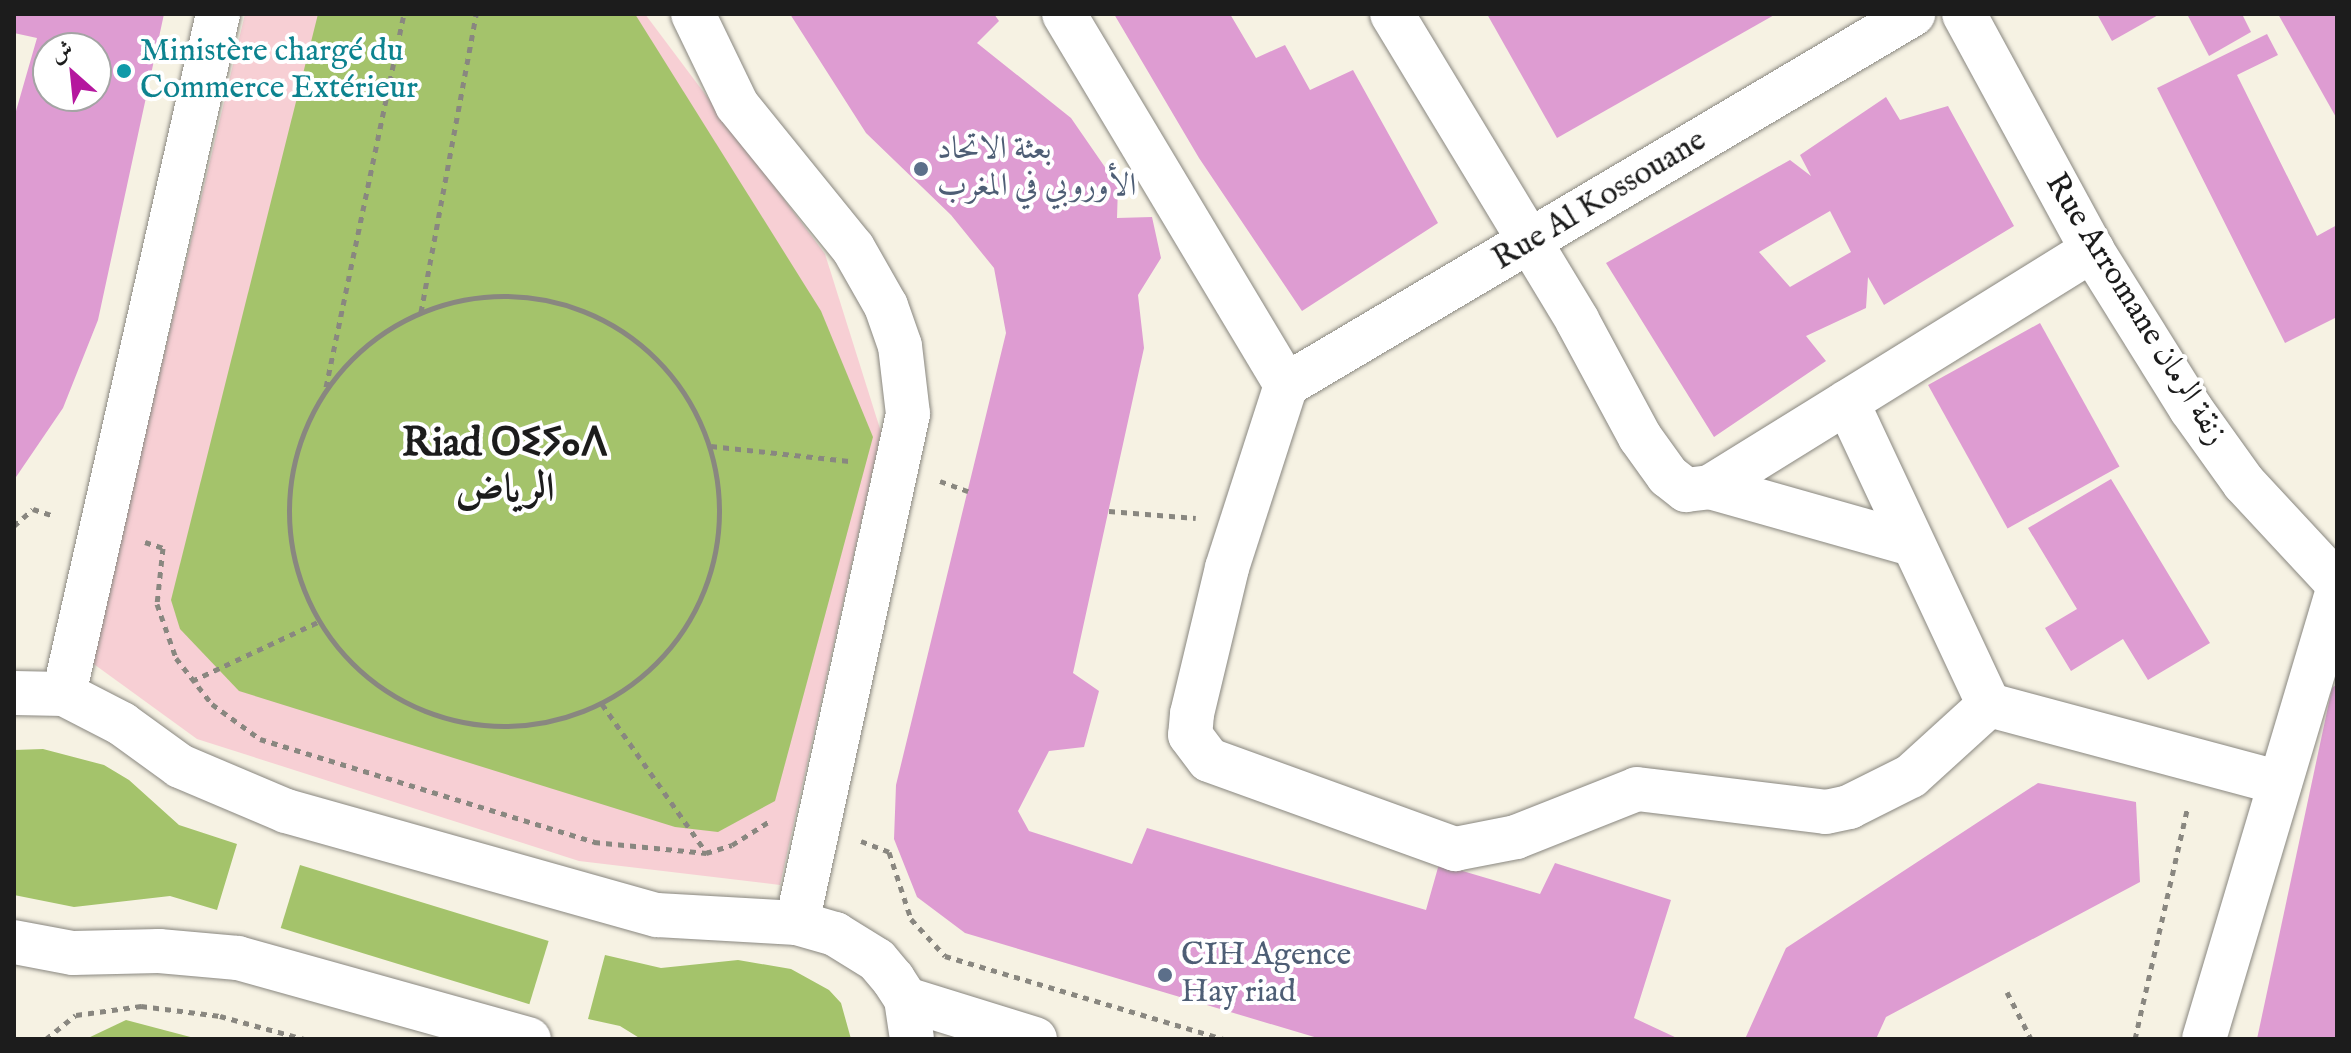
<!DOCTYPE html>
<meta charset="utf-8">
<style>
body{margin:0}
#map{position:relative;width:2351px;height:1053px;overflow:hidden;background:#f6f2e3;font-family:"IM FELL English",Amiri,"Noto Sans Tifinagh",serif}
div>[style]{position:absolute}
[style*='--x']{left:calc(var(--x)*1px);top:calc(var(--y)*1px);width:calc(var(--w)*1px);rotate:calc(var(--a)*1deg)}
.built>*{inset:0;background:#f7cfd4}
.green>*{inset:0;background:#a4c36b;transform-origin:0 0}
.building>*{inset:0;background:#de9cd2;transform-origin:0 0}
.path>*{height:5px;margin-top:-2.5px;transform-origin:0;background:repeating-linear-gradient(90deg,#898780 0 6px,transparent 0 12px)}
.path>.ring{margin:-2.5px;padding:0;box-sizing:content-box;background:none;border:5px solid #898780;border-radius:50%}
.roads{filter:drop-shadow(0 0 2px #898780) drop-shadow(0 0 2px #898780)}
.street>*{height:44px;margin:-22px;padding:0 22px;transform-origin:22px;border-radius:22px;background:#fff}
.secondary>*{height:44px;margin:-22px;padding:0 22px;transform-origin:22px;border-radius:22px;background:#fff}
.primary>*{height:44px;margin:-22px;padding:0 22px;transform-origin:22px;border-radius:22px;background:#fff}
.dots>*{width:22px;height:22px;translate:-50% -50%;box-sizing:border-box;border:4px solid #fff;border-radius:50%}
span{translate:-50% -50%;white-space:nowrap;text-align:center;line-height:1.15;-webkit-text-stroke:8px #fff;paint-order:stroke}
.culture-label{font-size:32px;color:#0d838f}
.left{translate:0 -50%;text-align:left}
.service-label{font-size:32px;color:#4e5e75}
.street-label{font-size:32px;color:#1c1c1c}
.district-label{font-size:40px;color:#1c1c1c;font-weight:700}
.frame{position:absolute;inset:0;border:16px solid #1c1c1c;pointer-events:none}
.north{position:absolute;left:32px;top:32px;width:80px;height:80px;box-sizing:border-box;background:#fff;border:2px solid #a4a4a4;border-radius:50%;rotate:333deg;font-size:22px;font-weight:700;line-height:32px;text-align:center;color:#1c1c1c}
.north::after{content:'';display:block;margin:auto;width:28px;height:36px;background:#b5179e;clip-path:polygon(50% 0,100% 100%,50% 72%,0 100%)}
</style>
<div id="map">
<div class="built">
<div style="clip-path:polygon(245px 14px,645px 14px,825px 254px,881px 432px,780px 885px,579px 861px,197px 739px,91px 662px)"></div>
</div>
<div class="green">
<div style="clip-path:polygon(318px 14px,635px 14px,821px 311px,873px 437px,775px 801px,718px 832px,675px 827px,239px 691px,180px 629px,171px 600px)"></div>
<div style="clip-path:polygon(43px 749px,104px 765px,129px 780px,179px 825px,237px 844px,217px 910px,170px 896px,74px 907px,14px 895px,14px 750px)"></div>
<div style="left:300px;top:865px;width:260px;height:66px;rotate:17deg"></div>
<div style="clip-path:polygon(605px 955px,661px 968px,738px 960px,791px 969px,829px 990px,841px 1003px,851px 1039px,641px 1039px,620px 1026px,588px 1019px)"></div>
<div style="clip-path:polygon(126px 1020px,198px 1039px,86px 1039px)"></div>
</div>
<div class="building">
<div style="clip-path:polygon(evenodd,14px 14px,164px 14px,98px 320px,63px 408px,14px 480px,14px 118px,37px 38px,14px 33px,14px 14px,48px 48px,96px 48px,96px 96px,48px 96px,48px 48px)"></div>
<div style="clip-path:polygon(790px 14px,994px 14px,999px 21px,977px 43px,1071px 118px,1118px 186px,1117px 218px,1152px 217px,1161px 258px,1138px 295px,1144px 348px,1073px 673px,1099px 691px,1084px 747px,1049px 751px,1018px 811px,1029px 831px,1132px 864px,1147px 828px,1426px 910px,1439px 864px,1540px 894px,1555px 863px,1671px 900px,1634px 1018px,1679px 1039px,1321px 1039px,965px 933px,917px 897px,894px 839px,896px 785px,1006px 333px,994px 268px,951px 215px,866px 133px)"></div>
<div style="clip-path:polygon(1114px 14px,1230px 14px,1256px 58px,1285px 45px,1310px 90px,1353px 70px,1438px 223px,1302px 311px,1199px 158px)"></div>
<div style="clip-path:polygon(1487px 14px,1776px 14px,1557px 138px)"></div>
<div style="clip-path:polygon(2097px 14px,2160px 14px,2112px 41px)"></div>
<div style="clip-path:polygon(2187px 14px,2242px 14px,2251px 32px,2209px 56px)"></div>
<div style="clip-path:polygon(2278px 14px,2337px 14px,2337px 119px)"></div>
<div style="clip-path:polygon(2267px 34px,2278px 55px,2237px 75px,2317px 236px,2337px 225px,2337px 317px,2285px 343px,2157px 88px)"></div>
<div style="clip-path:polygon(evenodd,1886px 97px,1900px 120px,1948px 106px,2014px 226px,1884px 305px,1868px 277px,1866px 308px,1806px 336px,1826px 361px,1714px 437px,1606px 263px,1790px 160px,1811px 176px,1800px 155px,1886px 97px,1830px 211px,1851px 252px,1790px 287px,1759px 252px,1830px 211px)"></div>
<div style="left:2040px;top:323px;width:164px;height:128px;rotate:61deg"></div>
<div style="clip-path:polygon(2111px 479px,2210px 643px,2148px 680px,2123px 639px,2071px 671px,2045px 628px,2077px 609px,2028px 528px)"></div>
<div style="clip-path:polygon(2337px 684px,2337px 1039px,2257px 1039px,2332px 688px)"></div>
<div style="clip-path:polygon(2038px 783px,2136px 802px,2140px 882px,1886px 1017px,1876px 1039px,1745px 1039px,1786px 948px)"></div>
</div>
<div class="path">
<div class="ring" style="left:289px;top:296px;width:425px;height:425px"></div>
<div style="--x:421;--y:312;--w:303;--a:-79.5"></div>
<div style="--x:326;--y:387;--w:381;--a:-78.2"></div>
<div style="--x:711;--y:446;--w:139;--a:6.2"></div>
<div style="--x:940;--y:481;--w:30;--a:20"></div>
<div style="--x:1109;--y:511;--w:87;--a:4.6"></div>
<div style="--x:14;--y:526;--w:25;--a:-42"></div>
<div style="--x:33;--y:509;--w:22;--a:18"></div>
<div style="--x:145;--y:542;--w:19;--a:18"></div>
<div style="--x:163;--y:548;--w:56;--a:96.1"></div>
<div style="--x:157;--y:604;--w:57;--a:70.6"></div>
<div style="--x:176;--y:658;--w:58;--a:52"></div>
<div style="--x:212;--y:704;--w:59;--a:36.1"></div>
<div style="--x:260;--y:739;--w:350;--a:17.1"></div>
<div style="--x:594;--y:842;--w:113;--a:5.6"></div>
<div style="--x:706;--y:853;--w:27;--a:-17"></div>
<div style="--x:732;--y:845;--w:45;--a:-32.3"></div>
<div style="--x:192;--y:681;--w:139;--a:-25.1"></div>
<div style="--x:602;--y:704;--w:181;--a:54.9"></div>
<div style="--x:861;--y:841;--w:30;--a:21"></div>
<div style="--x:889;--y:852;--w:71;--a:71.8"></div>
<div style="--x:911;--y:919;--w:50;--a:47.4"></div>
<div style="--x:945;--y:956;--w:291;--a:16.6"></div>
<div style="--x:2007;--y:992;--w:53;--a:62.9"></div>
<div style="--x:46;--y:1039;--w:38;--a:-39"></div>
<div style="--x:76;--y:1015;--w:66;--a:-7.9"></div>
<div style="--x:141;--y:1006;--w:80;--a:7.2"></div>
<div style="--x:220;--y:1016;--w:87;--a:15.3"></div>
<div style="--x:2135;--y:1039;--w:239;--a:-77.2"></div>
</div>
<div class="roads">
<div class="street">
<div style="--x:1064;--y:14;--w:432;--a:59.1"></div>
<div style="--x:1286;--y:385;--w:192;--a:107.9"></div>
<div style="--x:1227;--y:568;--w:150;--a:103.5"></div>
<div style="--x:1192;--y:714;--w:21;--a:95"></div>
<div style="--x:1190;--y:735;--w:31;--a:53"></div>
<div style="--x:1209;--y:760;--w:262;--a:19.9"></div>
<div style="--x:1455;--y:849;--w:62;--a:-11.1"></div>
<div style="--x:1516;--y:837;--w:130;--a:-21.6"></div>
<div style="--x:1637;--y:789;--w:190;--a:6.9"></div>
<div style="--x:1826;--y:812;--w:24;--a:-12"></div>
<div style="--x:1849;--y:807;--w:69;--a:-26.6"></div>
<div style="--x:1911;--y:776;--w:105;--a:-42.3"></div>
<div style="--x:1392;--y:14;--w:358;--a:58.8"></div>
<div style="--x:1577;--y:320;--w:133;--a:61.7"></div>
<div style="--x:1640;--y:437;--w:48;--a:54.3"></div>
<div style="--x:1668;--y:476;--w:23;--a:38"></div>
<div style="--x:1686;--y:490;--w:24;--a:-7"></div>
<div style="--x:1710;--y:487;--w:450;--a:-31.8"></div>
<div style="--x:1964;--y:14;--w:268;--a:61.5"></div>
<div style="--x:2092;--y:250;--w:187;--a:58.1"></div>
<div style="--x:2191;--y:409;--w:91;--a:54.4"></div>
<div style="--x:2244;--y:483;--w:137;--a:47.1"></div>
<div style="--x:1286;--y:385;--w:729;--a:-30.61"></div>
<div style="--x:1847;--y:402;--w:335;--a:64.9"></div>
<div style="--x:1989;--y:705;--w:301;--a:15"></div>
<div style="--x:1710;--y:487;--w:210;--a:15.8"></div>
<div style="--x:2204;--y:1039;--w:466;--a:-73.4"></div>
</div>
<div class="secondary">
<div style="--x:693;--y:14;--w:101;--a:64.2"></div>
<div style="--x:737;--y:105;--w:184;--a:51"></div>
<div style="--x:853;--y:248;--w:67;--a:60.4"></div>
<div style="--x:886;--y:306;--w:42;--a:70.7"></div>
<div style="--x:900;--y:346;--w:68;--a:83.3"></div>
<div style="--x:908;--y:414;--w:521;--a:102.3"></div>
<div style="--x:64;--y:694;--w:697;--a:-77.24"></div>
</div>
<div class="primary">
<div style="--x:14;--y:693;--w:50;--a:1.1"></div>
<div style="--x:64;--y:694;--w:65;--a:27.3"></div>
<div style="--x:122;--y:724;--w:72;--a:35.9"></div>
<div style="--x:180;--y:766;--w:115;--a:23"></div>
<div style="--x:286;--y:811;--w:385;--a:15.7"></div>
<div style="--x:657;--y:915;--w:140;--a:3.3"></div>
<div style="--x:797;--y:923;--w:40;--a:16"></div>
<div style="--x:835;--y:934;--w:49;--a:31.8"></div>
<div style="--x:877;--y:960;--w:25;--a:50"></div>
<div style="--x:893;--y:979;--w:24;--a:57"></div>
<div style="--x:906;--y:999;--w:40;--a:81.5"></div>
<div style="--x:14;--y:942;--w:60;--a:10.6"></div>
<div style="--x:73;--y:953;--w:86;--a:-1.3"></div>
<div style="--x:159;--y:951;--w:79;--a:5.1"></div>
<div style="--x:238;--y:958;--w:302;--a:15.6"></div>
<div style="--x:906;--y:999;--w:135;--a:17.2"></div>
</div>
</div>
<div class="dots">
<div style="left:124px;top:71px;background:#0f9aa8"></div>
<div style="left:921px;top:169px;background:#5c6f8a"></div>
<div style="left:1165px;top:975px;background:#5c6f8a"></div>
</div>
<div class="culture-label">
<span class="left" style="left:140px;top:71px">Ministère chargé du<br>Commerce Extérieur</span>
</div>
<div class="service-label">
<span class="left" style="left:937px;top:169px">بعثة الاتحاد<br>الأوروبي في المغرب</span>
<span class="left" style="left:1181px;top:975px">CIH Agence<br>Hay riad</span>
</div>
<div class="street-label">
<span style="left:1600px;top:201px;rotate:-31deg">Rue Al Kossouane</span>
<span style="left:2135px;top:310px;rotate:58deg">Rue Arromane زنقة الرمان</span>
</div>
<div class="district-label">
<span style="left:505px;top:468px">Riad ⵔⵉⵢⴰⴷ<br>الرياض</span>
</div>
<div class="frame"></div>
<div class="north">ش</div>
</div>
